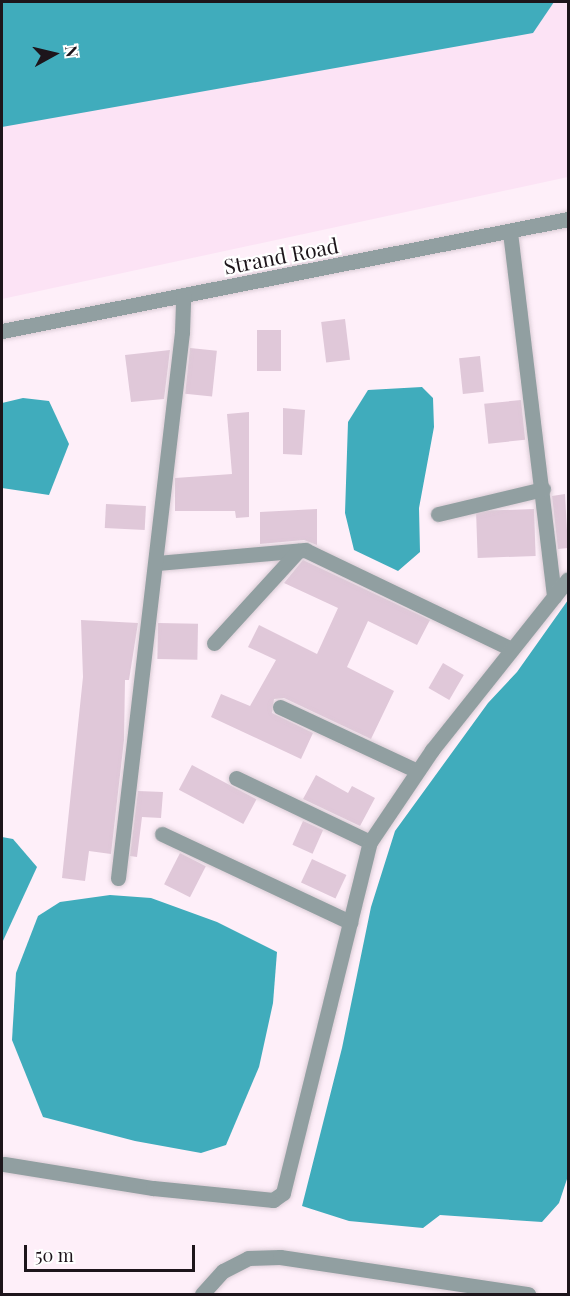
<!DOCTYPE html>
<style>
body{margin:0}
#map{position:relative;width:570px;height:1296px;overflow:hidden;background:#feeff9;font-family:"Playfair Display",serif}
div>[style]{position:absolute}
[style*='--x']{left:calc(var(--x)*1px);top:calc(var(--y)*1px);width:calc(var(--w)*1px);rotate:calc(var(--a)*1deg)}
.built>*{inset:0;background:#fce3f5}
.water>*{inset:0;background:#40acbc}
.building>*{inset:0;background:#e0c8d9;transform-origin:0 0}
.roads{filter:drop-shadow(0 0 2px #daccd5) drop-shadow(0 0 2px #daccd5)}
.minor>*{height:15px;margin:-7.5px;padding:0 7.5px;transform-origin:7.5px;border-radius:7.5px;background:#919fa1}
span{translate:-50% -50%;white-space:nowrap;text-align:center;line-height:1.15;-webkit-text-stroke:4.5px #fff;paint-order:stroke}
.street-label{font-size:21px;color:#1d151b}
.frame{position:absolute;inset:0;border:3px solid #1d151b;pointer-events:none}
.north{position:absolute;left:24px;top:24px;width:60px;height:60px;-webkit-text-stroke:4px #fff;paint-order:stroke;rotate:82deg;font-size:16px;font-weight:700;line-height:24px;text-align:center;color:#1d151b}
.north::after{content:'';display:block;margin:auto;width:21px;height:27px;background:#1d151b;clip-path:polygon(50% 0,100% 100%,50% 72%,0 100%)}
.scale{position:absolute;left:24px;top:1245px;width:171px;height:27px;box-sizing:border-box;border:3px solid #1d151b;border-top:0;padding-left:8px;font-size:18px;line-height:21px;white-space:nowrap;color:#1d151b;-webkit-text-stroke:4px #fff;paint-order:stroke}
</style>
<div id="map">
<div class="built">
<div style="clip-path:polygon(2px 2px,568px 2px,568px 177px,2px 299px)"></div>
</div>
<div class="water">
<div style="clip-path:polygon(2px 2px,554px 2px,533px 33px,2px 127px)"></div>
<div style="clip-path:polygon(422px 387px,433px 398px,434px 427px,419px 508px,420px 552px,398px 571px,354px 550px,345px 513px,348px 422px,368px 390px)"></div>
<div style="clip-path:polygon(23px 398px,49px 401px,69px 444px,49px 495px,2px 488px,2px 403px)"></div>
<div style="clip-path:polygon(568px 600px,568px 1176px,559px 1203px,542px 1222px,440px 1215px,423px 1228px,349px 1221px,302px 1206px,342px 1048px,371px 907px,395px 831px,488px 703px,517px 672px)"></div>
<div style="clip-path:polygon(2px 837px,13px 839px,37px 867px,2px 943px)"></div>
<div style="clip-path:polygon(110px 895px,151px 898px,217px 922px,277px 952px,273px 1003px,259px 1067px,226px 1145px,201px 1153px,135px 1141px,43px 1117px,12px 1040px,16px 973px,38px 916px,60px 902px)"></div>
</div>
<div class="building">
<div style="left:345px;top:319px;width:41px;height:24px;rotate:83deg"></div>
<div style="left:257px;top:330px;width:24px;height:41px"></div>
<div style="left:190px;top:348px;width:27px;height:46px;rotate:6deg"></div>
<div style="clip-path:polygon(170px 350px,164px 399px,131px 402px,125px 355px)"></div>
<div style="left:480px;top:356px;width:36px;height:21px;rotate:84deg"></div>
<div style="left:521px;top:400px;width:40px;height:37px;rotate:84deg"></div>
<div style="clip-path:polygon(283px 408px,305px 410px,302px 455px,283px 454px)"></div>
<div style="clip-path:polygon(249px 412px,249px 517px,236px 518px,235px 511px,175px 511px,175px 478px,232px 474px,227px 414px)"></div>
<div style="clip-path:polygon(565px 494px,568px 548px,558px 549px,552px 496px)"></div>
<div style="left:106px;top:504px;width:40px;height:24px;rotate:3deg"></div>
<div style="clip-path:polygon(317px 509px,317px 545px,304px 540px,260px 544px,260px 512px)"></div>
<div style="left:534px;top:509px;width:47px;height:58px;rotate:88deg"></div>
<div style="clip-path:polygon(303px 560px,430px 620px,417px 645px,368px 621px,347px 667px,394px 691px,371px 739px,284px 698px,274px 699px,272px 713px,313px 733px,301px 759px,211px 717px,221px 694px,250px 706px,276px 660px,248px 647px,259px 625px,317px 654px,338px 608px,284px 583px)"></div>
<div style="clip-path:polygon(81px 620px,138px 623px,129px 680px,125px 680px,124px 740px,111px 854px,89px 851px,85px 881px,62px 878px,83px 677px)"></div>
<div style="left:158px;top:623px;width:40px;height:36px;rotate:1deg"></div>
<div style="left:443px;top:663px;width:24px;height:29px;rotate:30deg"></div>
<div style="left:192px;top:765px;width:73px;height:28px;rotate:28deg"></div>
<div style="clip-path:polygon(316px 775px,348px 793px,352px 786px,375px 798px,360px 826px,303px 799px)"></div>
<div style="clip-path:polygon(138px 791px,163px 792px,161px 818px,142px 817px,137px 857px,130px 856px)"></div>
<div style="left:303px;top:821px;width:22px;height:26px;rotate:24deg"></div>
<div style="left:180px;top:853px;width:29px;height:35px;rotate:27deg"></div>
<div style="left:312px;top:859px;width:38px;height:26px;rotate:25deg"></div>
</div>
<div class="roads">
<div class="minor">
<div style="--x:510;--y:232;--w:367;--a:83.1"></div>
<div style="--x:2;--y:331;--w:577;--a:-11.19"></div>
<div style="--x:438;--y:514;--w:108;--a:-13.4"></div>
<div style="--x:156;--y:563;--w:150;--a:-5"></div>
<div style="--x:305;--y:550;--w:229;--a:25.6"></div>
<div style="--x:214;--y:643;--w:125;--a:-47.6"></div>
<div style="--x:280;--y:707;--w:151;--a:25"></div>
<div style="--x:236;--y:778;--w:148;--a:25.5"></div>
<div style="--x:162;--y:834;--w:208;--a:25.1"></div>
<div style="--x:118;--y:878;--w:550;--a:-83.31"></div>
<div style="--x:182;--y:332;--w:37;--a:-88"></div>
<div style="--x:4;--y:1164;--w:151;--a:9.2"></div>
<div style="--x:153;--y:1188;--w:121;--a:5.7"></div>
<div style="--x:273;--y:1200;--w:12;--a:-35"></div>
<div style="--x:283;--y:1193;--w:362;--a:-76.1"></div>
<div style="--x:370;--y:842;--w:111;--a:-56"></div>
<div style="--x:432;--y:750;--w:218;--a:-51.5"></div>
<div style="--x:202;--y:1294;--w:31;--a:-48"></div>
<div style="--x:223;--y:1271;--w:28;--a:-27"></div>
<div style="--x:248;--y:1258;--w:32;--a:-2"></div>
<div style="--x:280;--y:1257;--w:251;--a:8.5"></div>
</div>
</div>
<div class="street-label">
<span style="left:281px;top:255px;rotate:-11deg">Strand Road</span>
</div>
<div class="frame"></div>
<div class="north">N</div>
<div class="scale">50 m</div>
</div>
